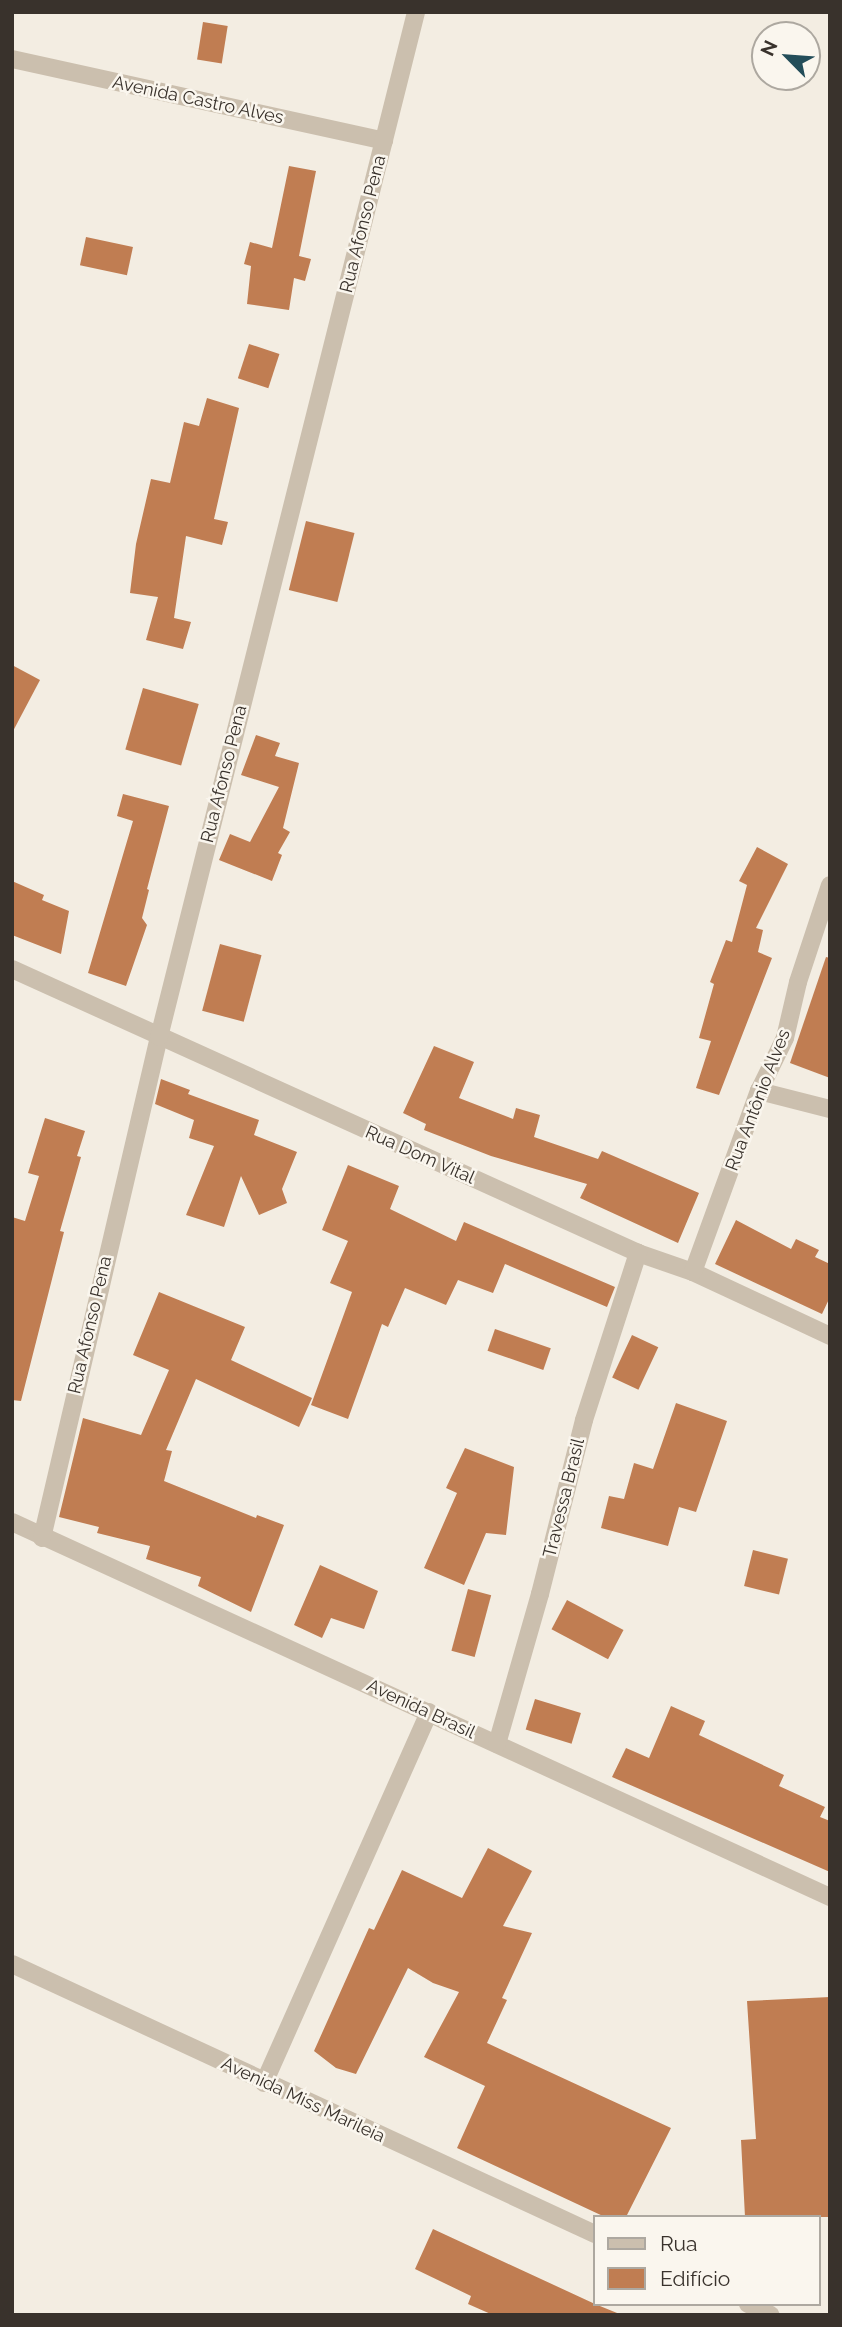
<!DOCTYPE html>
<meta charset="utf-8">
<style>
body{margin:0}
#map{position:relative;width:842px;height:2327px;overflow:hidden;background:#f3ede2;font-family:Raleway,sans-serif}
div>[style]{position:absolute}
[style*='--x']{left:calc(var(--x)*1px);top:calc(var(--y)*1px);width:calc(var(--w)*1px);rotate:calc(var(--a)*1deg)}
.building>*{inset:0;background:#c07d52;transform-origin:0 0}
.minor>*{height:18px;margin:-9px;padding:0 9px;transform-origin:9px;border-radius:9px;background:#cbbfae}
span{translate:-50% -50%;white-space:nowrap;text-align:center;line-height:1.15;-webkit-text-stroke:5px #faf6ee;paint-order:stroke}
.street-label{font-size:18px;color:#39322c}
.frame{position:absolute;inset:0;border:14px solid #39322c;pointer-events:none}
.legend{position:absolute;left:593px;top:2215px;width:228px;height:91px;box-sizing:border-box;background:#faf6ee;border:2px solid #ada8a0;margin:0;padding:9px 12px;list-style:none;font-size:21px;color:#39322c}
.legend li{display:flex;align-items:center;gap:14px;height:35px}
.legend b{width:35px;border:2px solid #ada8a0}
.north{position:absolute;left:751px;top:21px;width:70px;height:70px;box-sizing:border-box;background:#faf6ee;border:2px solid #ada8a0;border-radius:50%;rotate:295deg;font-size:19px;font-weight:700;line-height:28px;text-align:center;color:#39322c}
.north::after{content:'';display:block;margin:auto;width:24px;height:32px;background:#234d59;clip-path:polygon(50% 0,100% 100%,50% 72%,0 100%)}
</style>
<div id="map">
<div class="building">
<div style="left:203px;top:22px;width:25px;height:38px;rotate:9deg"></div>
<div style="clip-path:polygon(289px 166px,316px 171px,299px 256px,311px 259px,305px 281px,294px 278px,289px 310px,247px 304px,251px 266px,244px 264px,250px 242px,272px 248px)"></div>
<div style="left:86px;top:237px;width:48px;height:29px;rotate:12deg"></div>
<div style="left:249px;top:344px;width:32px;height:36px;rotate:18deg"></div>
<div style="clip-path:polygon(207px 398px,239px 408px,214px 519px,228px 522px,222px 545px,186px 536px,174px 618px,191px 622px,183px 649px,146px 640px,158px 597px,130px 593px,136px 544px,151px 479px,170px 483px,184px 422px,199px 426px)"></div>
<div style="left:306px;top:521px;width:50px;height:71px;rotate:14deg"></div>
<div style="clip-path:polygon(12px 665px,40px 680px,12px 733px)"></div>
<div style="left:143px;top:688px;width:58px;height:64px;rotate:16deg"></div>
<div style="clip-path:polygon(256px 735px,280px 743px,275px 756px,299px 763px,283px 828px,290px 832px,278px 853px,282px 855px,272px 881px,219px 860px,230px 834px,250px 842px,279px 787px,241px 775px)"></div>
<div style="clip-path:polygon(123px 794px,169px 806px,147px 889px,149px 890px,142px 918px,147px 925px,126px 986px,88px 973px,133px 821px,117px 816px)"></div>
<div style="clip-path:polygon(757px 847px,788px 864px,756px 928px,763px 930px,758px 952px,772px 958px,719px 1095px,696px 1088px,711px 1041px,699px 1038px,714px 984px,710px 982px,726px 940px,732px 942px,747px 885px,739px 881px)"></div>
<div style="clip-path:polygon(12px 881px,44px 895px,42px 900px,69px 911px,61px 954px,12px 935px)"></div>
<div style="left:220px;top:944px;width:43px;height:69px;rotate:15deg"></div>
<div style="clip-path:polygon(826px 957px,830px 958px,830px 1078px,790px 1063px)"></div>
<div style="clip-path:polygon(434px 1046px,474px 1062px,459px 1098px,513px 1119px,516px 1108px,540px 1115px,534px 1137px,598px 1159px,602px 1151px,699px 1193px,678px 1243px,580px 1198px,587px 1184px,491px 1156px,424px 1130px,426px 1124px,403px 1113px)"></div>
<div style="clip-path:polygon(161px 1079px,190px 1090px,188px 1094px,259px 1120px,254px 1135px,297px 1152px,282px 1189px,287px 1203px,259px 1215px,241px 1176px,224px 1227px,186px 1215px,214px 1146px,189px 1138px,194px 1120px,155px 1104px)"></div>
<div style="clip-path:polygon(45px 1118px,85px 1131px,77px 1156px,81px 1157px,60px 1231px,64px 1232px,21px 1401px,12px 1400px,12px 1217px,25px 1221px,39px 1176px,28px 1173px)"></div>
<div style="clip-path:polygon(348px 1165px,399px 1186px,390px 1209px,456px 1241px,464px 1222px,615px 1287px,607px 1307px,505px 1264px,493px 1293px,458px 1280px,446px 1305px,405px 1288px,388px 1327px,382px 1324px,348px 1419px,311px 1405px,352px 1292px,330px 1283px,348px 1241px,322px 1230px)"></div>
<div style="clip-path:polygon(736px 1220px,791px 1249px,796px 1239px,819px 1250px,815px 1257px,830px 1264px,830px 1297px,822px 1314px,715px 1264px)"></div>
<div style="clip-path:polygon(159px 1292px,245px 1327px,231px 1360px,312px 1398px,299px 1427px,196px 1379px,166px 1450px,172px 1451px,164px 1481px,256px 1518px,257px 1515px,284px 1525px,251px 1612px,198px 1586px,201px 1577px,146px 1559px,150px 1546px,97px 1533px,99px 1527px,59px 1517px,83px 1418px,141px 1435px,169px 1370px,133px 1355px)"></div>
<div style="left:495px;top:1329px;width:59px;height:23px;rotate:19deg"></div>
<div style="left:632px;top:1335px;width:29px;height:47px;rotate:25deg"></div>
<div style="clip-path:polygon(676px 1403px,727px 1421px,696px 1512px,679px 1507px,668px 1546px,601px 1528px,609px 1496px,624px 1499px,634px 1463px,653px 1469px)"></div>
<div style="clip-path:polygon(465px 1448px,514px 1467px,506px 1535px,486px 1533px,464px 1585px,424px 1568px,457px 1493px,446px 1488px)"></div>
<div style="left:753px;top:1550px;width:36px;height:37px;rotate:14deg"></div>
<div style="clip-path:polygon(320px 1565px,378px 1591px,364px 1629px,331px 1618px,322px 1638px,294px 1625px)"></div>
<div style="left:468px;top:1589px;width:24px;height:64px;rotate:15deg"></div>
<div style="left:567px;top:1600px;width:64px;height:33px;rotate:28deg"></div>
<div style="left:535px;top:1699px;width:48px;height:32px;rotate:17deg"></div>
<div style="clip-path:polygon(671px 1706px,705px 1721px,699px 1735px,784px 1775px,779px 1786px,825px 1807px,820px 1817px,830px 1821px,830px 1872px,612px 1777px,626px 1748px,649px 1758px)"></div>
<div style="clip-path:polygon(488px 1848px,532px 1871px,503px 1926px,532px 1933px,502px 1998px,507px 2000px,487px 2043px,671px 2128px,626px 2217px,605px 2217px,457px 2148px,485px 2086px,424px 2057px,459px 1992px,433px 1983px,408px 1968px,356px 2074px,336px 2068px,314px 2051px,369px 1928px,374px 1930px,402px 1870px,462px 1898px)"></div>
<div style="clip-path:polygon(830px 1997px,830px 2217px,745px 2217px,741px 2140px,756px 2139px,747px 2001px)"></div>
<div style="clip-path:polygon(433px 2229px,595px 2304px,622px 2315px,493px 2315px,468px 2304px,471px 2296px,415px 2269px)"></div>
</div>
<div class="minor">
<div style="--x:12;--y:59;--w:381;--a:12.4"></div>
<div style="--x:12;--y:969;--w:687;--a:24.4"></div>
<div style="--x:638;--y:1253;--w:58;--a:19.1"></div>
<div style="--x:693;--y:1272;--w:151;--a:25"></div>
<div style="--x:759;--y:1091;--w:73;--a:14.2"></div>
<div style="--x:693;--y:1272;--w:193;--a:-70"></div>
<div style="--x:759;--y:1091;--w:59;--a:-63.9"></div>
<div style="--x:785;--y:1038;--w:57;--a:-76.9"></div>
<div style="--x:798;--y:982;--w:102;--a:-71.7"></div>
<div style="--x:12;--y:1522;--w:900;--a:24.63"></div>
<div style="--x:42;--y:1538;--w:514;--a:-76.86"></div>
<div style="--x:159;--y:1037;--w:1057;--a:-75.92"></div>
<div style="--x:497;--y:1744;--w:156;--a:-74"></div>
<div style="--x:540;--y:1594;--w:179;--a:-75.8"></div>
<div style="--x:584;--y:1420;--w:176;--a:-72.1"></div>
<div style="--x:12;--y:1964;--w:642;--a:24.85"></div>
<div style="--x:264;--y:2083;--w:406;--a:-66"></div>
<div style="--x:748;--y:2304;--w:25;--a:26"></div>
</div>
<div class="street-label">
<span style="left:198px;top:100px;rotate:12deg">Avenida Castro Alves</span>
<span style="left:363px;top:224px;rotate:-76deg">Rua Afonso Pena</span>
<span style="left:224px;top:774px;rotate:-76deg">Rua Afonso Pena</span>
<span style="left:758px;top:1100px;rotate:-69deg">Rua Antônio Alves</span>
<span style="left:420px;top:1155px;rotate:24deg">Rua Dom Vital</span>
<span style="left:90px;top:1325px;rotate:-77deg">Rua Afonso Pena</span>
<span style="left:564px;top:1498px;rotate:-76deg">Travessa Brasil</span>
<span style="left:421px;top:1709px;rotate:25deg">Avenida Brasil</span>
<span style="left:303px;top:2100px;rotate:25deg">Avenida Miss Marileia</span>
</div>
<div class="frame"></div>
<ul class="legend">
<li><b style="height:9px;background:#cbbfae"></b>Rua</li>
<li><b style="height:19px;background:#c07d52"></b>Edifício</li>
</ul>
<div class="north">N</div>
</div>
